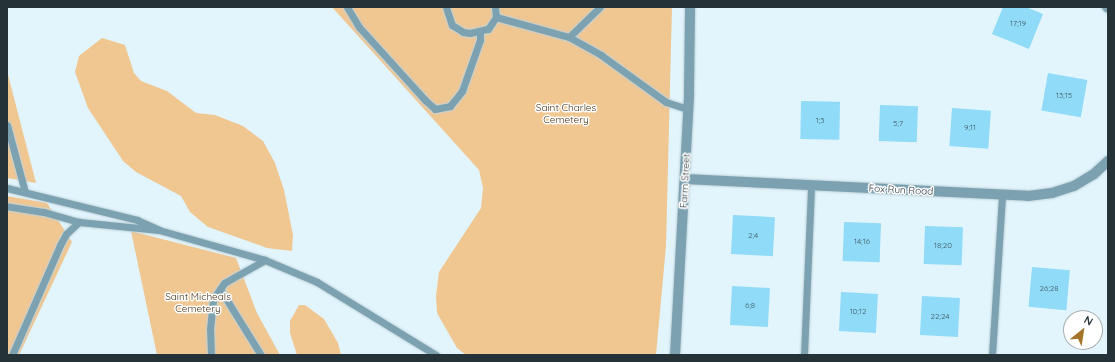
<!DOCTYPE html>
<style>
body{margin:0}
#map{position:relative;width:1115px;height:362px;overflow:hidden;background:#e2f5fd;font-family:Quicksand,sans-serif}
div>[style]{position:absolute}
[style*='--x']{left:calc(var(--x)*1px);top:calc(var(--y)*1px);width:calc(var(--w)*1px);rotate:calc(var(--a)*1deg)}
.green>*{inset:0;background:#f0c691}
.building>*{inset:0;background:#90dbf7;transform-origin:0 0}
.roads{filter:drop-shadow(0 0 1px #c0d2d9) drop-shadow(0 0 1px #c0d2d9)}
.service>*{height:7px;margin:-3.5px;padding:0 3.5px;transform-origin:3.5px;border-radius:3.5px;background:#7ca2b1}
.minor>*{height:10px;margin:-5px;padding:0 5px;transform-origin:5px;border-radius:5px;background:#7ca2b1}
.tertiary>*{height:10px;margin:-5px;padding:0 5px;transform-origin:5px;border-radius:5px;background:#7ca2b1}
span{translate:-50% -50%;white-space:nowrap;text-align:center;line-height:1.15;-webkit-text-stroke:3px #fff;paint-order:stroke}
.number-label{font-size:8px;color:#405c67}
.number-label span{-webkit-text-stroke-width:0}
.park-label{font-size:10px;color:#473214}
.street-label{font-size:10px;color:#253237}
.frame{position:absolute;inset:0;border:8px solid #253237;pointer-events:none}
.north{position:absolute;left:1063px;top:310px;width:40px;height:40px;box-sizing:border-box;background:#fff;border:1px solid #a8adaf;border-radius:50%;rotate:30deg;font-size:11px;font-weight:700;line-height:16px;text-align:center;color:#253237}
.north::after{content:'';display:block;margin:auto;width:14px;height:18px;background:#a47328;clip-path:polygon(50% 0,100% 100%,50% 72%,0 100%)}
</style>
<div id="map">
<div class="green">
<div style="clip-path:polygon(332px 7px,672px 7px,666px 246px,656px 355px,466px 355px,457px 348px,437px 313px,436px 296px,439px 272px,481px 208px,483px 188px,479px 170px)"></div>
<div style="clip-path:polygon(102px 38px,125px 45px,134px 73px,141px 81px,167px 91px,196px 113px,215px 115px,243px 126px,263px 141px,275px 163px,284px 190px,293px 235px,292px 251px,267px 248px,208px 227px,190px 212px,181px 196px,136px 172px,123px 161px,88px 108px,75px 72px,79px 56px)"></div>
<div style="clip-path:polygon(7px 71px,36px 183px,7px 178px)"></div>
<div style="clip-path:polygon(7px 196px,47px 203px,72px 242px,19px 355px,7px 355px)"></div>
<div style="clip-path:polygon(131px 231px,236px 258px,257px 313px,280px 355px,157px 355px)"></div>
<div style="clip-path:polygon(299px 305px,305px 305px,324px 319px,338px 343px,341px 355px,297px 355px,290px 333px,290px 321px)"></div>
</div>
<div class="building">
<div style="clip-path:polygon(1003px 7px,1026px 7px,1043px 14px,1029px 49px,992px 34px)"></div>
<div style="left:1048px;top:73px;width:40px;height:38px;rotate:10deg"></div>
<div style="left:801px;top:101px;width:39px;height:38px;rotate:1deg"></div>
<div style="left:880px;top:105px;width:38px;height:36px;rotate:2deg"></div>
<div style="left:952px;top:108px;width:39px;height:38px;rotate:4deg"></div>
<div style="left:733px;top:215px;width:42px;height:39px;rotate:3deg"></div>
<div style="left:844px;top:222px;width:37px;height:39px;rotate:2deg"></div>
<div style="left:925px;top:226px;width:38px;height:38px;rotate:2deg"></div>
<div style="left:1032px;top:267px;width:38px;height:40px;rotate:5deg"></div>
<div style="left:732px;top:286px;width:38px;height:39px;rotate:3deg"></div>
<div style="left:841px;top:292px;width:37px;height:39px;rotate:3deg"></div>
<div style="left:922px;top:296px;width:38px;height:39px;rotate:3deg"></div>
</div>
<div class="roads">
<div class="service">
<div style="--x:347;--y:7;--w:23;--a:59"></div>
<div style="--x:359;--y:27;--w:98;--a:47.9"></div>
<div style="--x:425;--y:100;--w:13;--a:42"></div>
<div style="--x:435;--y:109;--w:15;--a:-11"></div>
<div style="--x:450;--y:106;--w:19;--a:-51"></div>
<div style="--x:462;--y:91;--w:54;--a:-70.6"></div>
<div style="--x:480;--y:40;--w:8;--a:-90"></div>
<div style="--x:446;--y:7;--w:19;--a:72"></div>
<div style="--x:452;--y:25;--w:13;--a:32"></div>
<div style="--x:463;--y:32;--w:7;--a:8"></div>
<div style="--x:470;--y:33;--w:18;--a:-13"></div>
<div style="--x:488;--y:29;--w:14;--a:-56"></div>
<div style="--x:496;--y:17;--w:10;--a:-96"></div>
<div style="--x:496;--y:17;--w:76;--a:15.3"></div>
<div style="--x:569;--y:37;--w:37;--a:29"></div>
<div style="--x:601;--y:55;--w:80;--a:35.9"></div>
<div style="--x:666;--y:102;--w:23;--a:18"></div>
<div style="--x:569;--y:37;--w:43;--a:-44.1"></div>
<div style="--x:7;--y:125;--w:69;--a:75"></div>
<div style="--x:7;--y:188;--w:134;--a:13.8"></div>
<div style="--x:137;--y:220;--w:24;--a:24"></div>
<div style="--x:159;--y:230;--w:80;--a:-174.3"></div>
<div style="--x:79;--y:222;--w:37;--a:-164"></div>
<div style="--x:43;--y:212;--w:36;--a:-171"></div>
<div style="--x:159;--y:230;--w:110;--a:15.8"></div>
<div style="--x:220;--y:289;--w:78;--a:58.2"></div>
<div style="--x:12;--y:355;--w:120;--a:-66.4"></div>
<div style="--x:60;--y:245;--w:13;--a:-61"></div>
<div style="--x:66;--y:234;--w:18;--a:-43"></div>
<div style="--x:211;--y:355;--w:26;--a:-92"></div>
<div style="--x:210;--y:329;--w:30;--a:-84"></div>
<div style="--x:213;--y:299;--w:19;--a:-55"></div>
<div style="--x:224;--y:283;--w:47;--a:-29.3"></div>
<div style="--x:265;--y:260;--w:56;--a:22.9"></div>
<div style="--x:317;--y:282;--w:140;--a:31.5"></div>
<div style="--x:804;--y:355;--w:169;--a:-87.6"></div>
<div style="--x:992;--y:355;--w:160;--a:-86.4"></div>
</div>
<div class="minor">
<div style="--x:1107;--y:7;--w:1;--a:45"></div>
<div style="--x:685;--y:179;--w:343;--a:2.8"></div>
<div style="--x:1028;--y:196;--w:24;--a:-7"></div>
<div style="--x:1052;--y:193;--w:23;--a:-18"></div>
<div style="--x:1074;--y:186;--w:23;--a:-31"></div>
<div style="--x:1094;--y:174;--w:19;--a:-43"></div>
</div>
<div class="tertiary">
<div style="--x:675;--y:355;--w:262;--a:-86.9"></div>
<div style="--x:689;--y:93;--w:86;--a:-89.3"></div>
</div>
</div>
<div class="number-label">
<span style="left:1018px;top:24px">17;19</span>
<span style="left:1064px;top:96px">13;15</span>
<span style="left:820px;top:121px">1;3</span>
<span style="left:898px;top:124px">5;7</span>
<span style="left:970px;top:128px">9;11</span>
<span style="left:753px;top:236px">2;4</span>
<span style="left:862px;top:242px">14;16</span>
<span style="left:943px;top:246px">18;20</span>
<span style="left:1049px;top:289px">26;28</span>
<span style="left:750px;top:306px">6;8</span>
<span style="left:858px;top:312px">10;12</span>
<span style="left:940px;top:317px">22;24</span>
</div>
<div class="park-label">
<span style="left:566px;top:113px">Saint Charles<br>Cemetery</span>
<span style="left:198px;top:302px">Saint Micheals<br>Cemetery</span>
</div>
<div class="street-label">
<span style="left:685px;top:181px;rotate:-87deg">Farm Street</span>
<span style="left:901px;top:190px;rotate:3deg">Fox Run Road</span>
</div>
<div class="frame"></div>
<div class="north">N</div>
</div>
